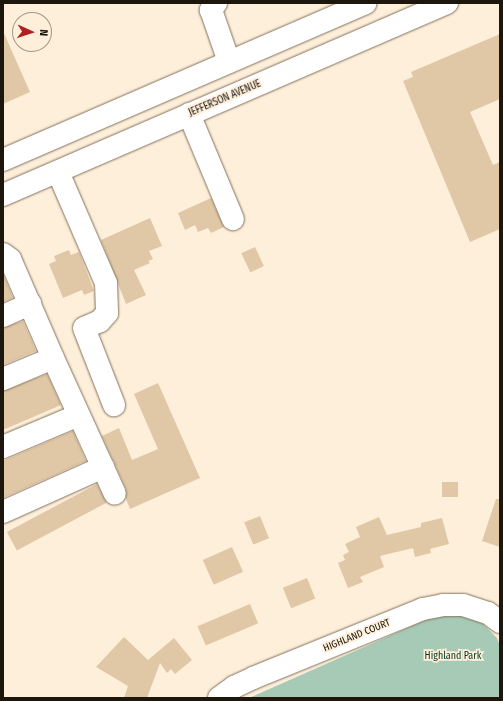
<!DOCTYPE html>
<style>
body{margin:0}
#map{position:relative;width:503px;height:701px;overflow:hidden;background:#feefdb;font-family:"Fira Sans Condensed",sans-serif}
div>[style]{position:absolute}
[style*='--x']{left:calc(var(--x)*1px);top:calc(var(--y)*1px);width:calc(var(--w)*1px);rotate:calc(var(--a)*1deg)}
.green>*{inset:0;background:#a6cab6}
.building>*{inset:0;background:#e0c7a6;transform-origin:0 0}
.roads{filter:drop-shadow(0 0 1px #82715b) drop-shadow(0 0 1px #82715b)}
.minor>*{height:22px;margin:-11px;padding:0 11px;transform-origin:11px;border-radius:11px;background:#fff}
.major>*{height:22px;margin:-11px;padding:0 11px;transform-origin:11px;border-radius:11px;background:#fff}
span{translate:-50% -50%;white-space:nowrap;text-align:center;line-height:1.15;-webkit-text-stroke:3.5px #feefdb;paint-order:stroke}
.street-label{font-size:10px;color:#1c160d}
.park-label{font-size:10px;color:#003823}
.frame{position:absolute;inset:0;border:4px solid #1c160d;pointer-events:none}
.north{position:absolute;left:12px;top:12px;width:40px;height:40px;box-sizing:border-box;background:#feefdb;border:1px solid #a49889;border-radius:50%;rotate:93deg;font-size:11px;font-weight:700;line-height:16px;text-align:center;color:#1c160d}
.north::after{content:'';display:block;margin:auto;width:14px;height:18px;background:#b02021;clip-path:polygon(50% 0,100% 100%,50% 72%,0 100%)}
</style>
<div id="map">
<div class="green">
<div style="clip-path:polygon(449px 615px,467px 615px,482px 623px,497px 638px,500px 646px,500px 698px,249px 698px,430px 618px)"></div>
</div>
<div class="building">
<div style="clip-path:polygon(3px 31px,30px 92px,3px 104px)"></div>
<div style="clip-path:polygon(500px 34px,500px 99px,470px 112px,493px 165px,500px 162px,500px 229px,470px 242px,403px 81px,413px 77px,411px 72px)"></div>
<div style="clip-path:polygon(211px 198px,224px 227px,211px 233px,208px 228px,198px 232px,195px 225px,185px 230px,178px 213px)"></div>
<div style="clip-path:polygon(150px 218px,162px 246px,149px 251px,153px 259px,148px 261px,150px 263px,134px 270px,146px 295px,126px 304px,101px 240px)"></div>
<div style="left:255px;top:247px;width:21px;height:15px;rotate:65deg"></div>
<div style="clip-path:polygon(69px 250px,71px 255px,79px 252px,94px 291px,84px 295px,82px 290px,63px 298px,49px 264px,56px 261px,54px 256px)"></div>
<div style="clip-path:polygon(3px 274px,13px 298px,3px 302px)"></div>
<div style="clip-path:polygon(23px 321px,36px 351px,3px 365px,3px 328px)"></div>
<div style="clip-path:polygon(47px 374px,61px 405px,3px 430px,3px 391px)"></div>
<div style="clip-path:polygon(158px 383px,200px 478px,130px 509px,126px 499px,126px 489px,102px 436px,119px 428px,132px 460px,158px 449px,134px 394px)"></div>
<div style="clip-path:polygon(73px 431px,86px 461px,3px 498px,3px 461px)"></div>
<div style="left:458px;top:482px;width:15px;height:16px;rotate:90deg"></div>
<div style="left:97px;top:484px;width:21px;height:102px;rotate:62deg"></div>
<div style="clip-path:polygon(496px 499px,500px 499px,500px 547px,482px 541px)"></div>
<div style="left:260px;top:516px;width:24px;height:17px;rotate:68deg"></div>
<div style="clip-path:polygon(379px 517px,387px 535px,421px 527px,421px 523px,442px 518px,449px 544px,430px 549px,431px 553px,415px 557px,413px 548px,380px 556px,384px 567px,360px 577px,363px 582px,348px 588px,338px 563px,345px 560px,343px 555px,349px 552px,345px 544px,360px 537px,356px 527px)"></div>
<div style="left:232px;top:547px;width:27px;height:32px;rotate:66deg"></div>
<div style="left:307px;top:578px;width:22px;height:26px;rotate:68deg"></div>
<div style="left:250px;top:604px;width:21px;height:57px;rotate:67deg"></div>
<div style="clip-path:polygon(124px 637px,148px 660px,174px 638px,192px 660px,175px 674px,171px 669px,167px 673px,160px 663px,147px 698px,124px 698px,128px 686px,96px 667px)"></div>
</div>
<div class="roads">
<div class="minor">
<div style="--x:216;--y:3;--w:9;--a:126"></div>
<div style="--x:211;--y:10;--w:55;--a:70.9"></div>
<div style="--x:189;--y:114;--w:114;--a:67.3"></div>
<div style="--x:58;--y:172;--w:121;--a:66.6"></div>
<div style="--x:106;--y:283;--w:30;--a:88"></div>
<div style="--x:107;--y:313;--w:11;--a:131"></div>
<div style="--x:100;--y:321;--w:17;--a:156"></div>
<div style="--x:84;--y:328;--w:83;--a:68.7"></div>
<div style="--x:3;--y:254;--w:9;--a:36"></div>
<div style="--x:10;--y:259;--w:108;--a:66.5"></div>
<div style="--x:3;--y:316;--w:30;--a:-24"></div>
<div style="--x:3;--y:379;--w:54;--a:-22.8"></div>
<div style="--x:53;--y:358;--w:149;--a:65.5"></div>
<div style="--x:3;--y:447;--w:82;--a:-22.8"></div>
<div style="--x:3;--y:512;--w:110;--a:-24.2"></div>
<div style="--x:219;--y:698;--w:19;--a:-36"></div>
<div style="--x:234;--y:687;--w:21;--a:-25"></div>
<div style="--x:253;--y:678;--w:183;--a:-22.1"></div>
<div style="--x:423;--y:609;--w:20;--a:-11"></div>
<div style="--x:443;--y:605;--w:20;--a:0"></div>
<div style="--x:463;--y:605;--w:26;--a:18"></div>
<div style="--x:488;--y:613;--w:15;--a:37"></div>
</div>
<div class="major">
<div style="--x:3;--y:160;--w:395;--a:-23.4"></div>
<div style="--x:3;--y:195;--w:484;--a:-23.4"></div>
</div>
</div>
<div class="street-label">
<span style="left:225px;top:99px;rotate:-23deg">JEFFERSON AVENUE</span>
<span style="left:357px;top:636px;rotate:-22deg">HIGHLAND COURT</span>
</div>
<div class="park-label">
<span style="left:453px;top:657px">Highland Park</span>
</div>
<div class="frame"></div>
<div class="north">N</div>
</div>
